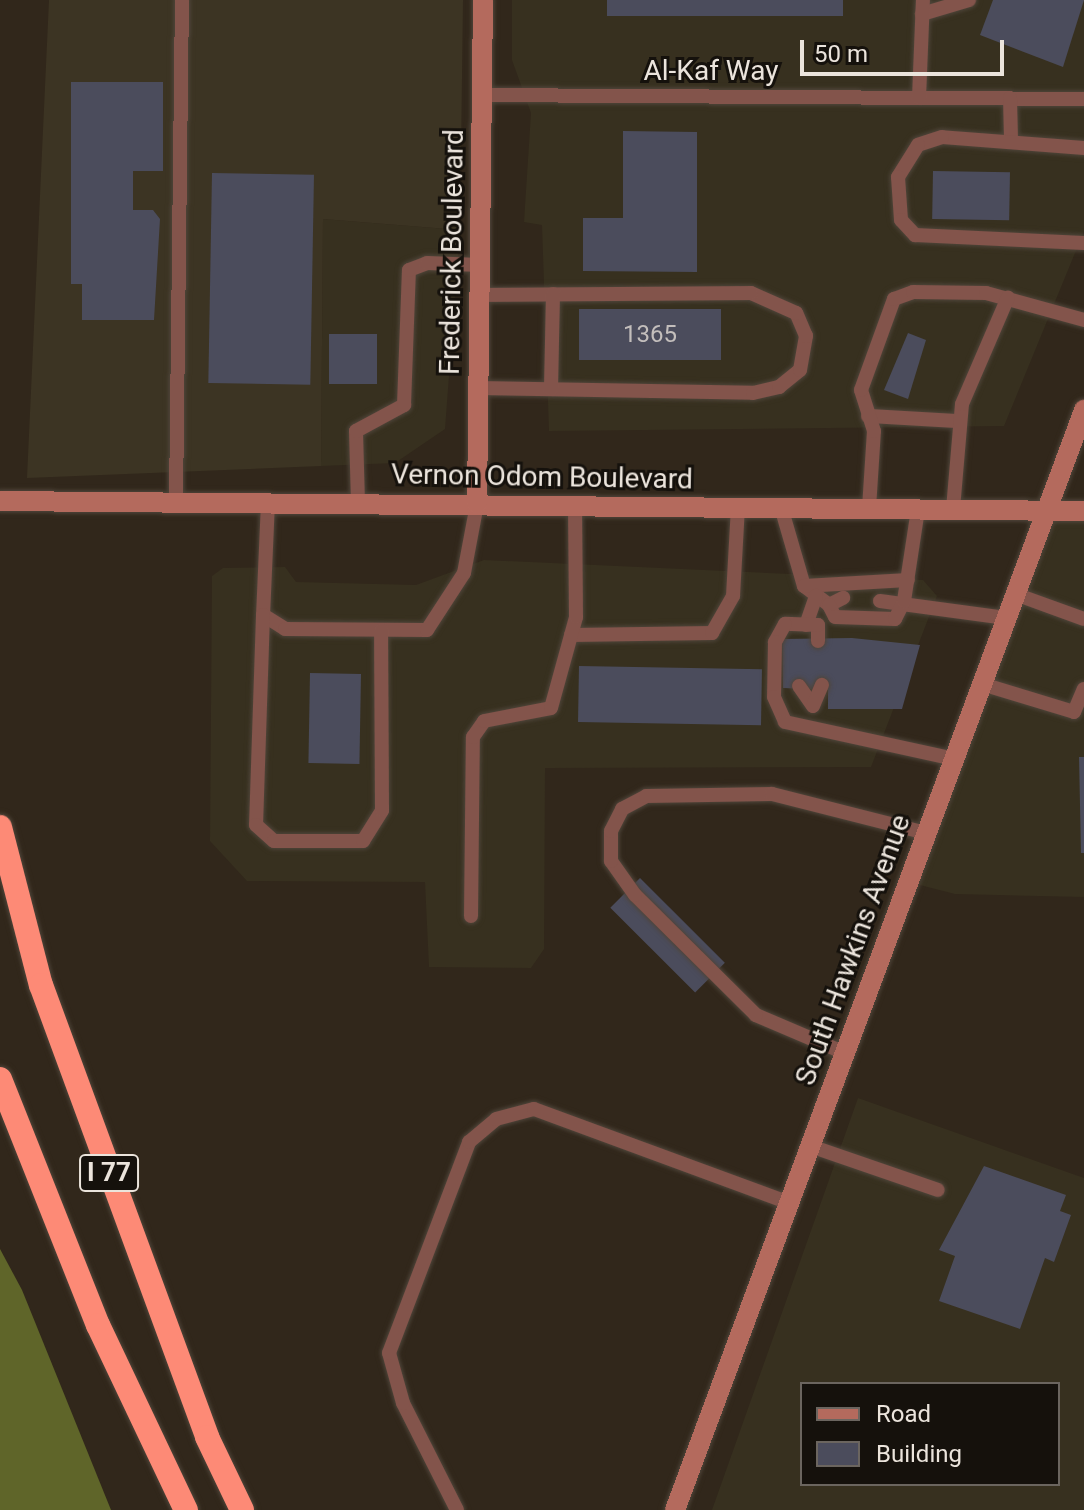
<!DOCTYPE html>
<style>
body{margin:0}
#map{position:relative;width:1084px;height:1510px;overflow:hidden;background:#31271b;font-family:Roboto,sans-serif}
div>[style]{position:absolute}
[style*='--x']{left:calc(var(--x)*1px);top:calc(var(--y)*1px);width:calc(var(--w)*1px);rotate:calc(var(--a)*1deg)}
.commercial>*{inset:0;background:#37301f}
.industrial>*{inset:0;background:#3c3423}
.forest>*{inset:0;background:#5f6529}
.building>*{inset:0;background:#4b4c5c;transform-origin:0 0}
.roads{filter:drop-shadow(0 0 2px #4f453a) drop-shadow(0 0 2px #4f453a)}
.lane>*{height:14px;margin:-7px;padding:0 7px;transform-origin:7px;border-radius:7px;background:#83544b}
.secondary>*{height:20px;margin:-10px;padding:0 10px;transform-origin:10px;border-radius:10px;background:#b46a5d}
.highway>*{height:24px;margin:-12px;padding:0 12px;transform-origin:12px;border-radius:12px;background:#fd8a76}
span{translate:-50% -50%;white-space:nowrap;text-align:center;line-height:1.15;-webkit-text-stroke:6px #15110c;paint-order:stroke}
.number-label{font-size:24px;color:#c3bebc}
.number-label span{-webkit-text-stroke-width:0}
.shield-label span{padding:2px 6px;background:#15110c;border:2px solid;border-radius:6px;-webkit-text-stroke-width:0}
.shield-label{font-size:26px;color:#ebe4dc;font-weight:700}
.street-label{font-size:28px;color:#ebe4dc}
.legend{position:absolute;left:800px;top:1382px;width:260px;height:104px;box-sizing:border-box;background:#15110c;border:2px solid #6b655f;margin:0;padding:10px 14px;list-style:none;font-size:24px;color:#ebe4dc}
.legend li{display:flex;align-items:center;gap:16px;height:40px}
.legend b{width:40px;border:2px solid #6b655f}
.scale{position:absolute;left:800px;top:40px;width:204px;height:36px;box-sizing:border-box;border:4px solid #ebe4dc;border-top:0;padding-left:10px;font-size:24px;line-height:28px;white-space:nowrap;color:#ebe4dc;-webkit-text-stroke:6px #15110c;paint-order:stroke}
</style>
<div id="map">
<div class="commercial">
<div style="clip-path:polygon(512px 0,1084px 0,1084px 231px,1004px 426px,549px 431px,542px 225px,524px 222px,531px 113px,512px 60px)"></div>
<div style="clip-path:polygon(323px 219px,460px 230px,445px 429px,395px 463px,321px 466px)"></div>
<div style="clip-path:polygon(1046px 510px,1084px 511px,1084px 897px,955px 894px,908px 882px)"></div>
<div style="clip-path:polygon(484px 560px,923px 580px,937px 596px,871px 767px,545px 768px,544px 949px,531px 968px,429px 967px,425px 882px,247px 881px,210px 841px,212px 576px,223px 568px,285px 567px,296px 582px,416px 585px)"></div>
<div style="clip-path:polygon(evenodd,858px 1098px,1084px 1178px,1084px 1510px,712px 1510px,858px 1098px,802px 1384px,1058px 1384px,1058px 1484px,802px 1484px,802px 1384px)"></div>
</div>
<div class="industrial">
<div style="clip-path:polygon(49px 0,463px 0,460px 230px,323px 219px,321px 466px,27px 478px)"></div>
</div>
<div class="forest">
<div style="clip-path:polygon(0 1249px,22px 1290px,111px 1510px,0 1510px)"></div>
</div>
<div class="building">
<div style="left:607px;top:0;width:236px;height:16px"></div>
<div style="clip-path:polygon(993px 0,1084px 0,1063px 67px,980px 35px)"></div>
<div style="clip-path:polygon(71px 82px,163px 82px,163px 171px,133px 171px,133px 210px,153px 210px,160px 219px,154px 320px,82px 320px,82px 284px,71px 284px)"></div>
<div style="clip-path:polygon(623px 131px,697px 132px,697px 272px,583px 271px,583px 218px,623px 218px)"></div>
<div style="left:933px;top:171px;width:77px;height:48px;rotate:1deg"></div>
<div style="left:212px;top:173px;width:102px;height:210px;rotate:1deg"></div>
<div style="left:721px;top:309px;width:51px;height:142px;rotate:90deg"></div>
<div style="clip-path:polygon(908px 333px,926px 340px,908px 399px,884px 390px)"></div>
<div style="left:329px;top:334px;width:48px;height:50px"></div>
<div style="clip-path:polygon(852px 638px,920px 645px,902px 709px,828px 709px,828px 690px,783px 688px,782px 639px)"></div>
<div style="left:579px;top:666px;width:183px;height:56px;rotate:1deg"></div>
<div style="left:310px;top:673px;width:51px;height:90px;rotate:1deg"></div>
<div style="clip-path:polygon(1079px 757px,1084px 757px,1084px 853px,1081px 853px)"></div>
<div style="left:640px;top:878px;width:120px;height:42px;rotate:45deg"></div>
<div style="clip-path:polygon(984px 1166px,1066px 1195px,1060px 1211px,1071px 1215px,1054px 1262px,1045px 1258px,1020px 1329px,939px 1301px,955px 1256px,939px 1250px)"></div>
</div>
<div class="roads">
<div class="lane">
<div style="--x:922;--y:14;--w:49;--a:-16.6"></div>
<div style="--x:482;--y:95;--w:602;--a:0.38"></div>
<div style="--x:919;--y:98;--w:98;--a:-87.7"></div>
<div style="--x:1010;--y:98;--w:40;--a:88.6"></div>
<div style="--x:1084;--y:148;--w:142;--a:-175.6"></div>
<div style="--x:942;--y:137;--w:25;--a:162"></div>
<div style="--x:918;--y:145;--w:38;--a:122"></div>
<div style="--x:898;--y:177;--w:43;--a:86"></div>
<div style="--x:901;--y:220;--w:21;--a:47"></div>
<div style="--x:915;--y:235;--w:169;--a:2.7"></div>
<div style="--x:478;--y:388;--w:275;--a:1"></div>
<div style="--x:753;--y:393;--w:27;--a:-13"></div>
<div style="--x:779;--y:387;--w:27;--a:-39"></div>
<div style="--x:800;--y:370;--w:35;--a:-80"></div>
<div style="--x:806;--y:336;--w:25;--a:-113"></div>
<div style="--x:796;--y:313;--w:49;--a:-156"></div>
<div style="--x:751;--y:293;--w:271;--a:179.6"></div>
<div style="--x:551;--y:389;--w:95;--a:-88.8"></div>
<div style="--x:868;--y:416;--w:90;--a:3.2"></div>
<div style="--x:176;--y:502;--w:502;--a:-89.32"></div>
<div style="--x:268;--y:502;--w:113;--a:92.5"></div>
<div style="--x:263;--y:615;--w:26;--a:32"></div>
<div style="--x:285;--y:629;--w:142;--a:0.4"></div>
<div style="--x:427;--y:630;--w:68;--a:-57"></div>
<div style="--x:464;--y:573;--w:70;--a:-79.3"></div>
<div style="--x:358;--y:503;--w:72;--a:-91.6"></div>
<div style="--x:356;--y:431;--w:55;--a:-28.4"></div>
<div style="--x:404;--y:405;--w:135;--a:-87.9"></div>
<div style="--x:409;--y:270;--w:19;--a:-21"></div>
<div style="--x:427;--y:263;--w:53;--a:2.2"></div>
<div style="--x:781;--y:507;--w:82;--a:73.8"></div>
<div style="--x:804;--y:586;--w:31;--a:37"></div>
<div style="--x:829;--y:605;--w:16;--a:-27"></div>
<div style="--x:869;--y:508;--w:77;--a:-86.3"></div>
<div style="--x:874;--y:431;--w:43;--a:-107.6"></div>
<div style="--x:861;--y:390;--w:97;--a:-70.1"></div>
<div style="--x:894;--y:299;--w:20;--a:-20"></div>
<div style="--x:913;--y:292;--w:73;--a:0.8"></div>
<div style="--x:986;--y:293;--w:102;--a:15.4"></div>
<div style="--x:953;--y:509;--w:105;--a:-85.1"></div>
<div style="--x:962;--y:404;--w:116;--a:-66.7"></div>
<div style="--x:804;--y:586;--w:104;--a:-3.3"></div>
<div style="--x:1015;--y:594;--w:73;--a:19.9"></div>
<div style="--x:880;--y:601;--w:127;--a:7.7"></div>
<div style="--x:829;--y:605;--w:13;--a:63"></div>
<div style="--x:835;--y:617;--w:60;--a:1.9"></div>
<div style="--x:895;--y:619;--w:20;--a:-63"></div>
<div style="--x:904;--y:601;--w:93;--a:-81.3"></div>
<div style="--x:263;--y:615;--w:210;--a:91.9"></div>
<div style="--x:256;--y:825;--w:24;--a:42"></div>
<div style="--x:274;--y:841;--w:89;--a:0"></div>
<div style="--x:363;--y:841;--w:36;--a:-58"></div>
<div style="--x:382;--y:810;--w:180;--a:-90.3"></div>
<div style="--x:806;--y:625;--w:31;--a:-71"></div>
<div style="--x:571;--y:635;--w:141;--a:-0.8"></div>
<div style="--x:712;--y:633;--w:43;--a:-60.4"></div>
<div style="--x:733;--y:596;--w:89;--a:-86.8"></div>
<div style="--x:818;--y:641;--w:16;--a:-90"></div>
<div style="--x:818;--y:625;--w:33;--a:-178"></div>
<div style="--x:785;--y:624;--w:21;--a:119"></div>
<div style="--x:775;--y:642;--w:55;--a:91"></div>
<div style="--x:774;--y:697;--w:27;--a:66"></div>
<div style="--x:785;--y:722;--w:173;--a:12.3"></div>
<div style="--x:982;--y:684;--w:96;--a:16.9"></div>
<div style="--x:1074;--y:712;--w:25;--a:-67"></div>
<div style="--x:799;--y:686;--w:24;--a:55"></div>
<div style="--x:813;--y:706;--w:23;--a:-67"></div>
<div style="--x:471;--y:916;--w:179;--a:-89.4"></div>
<div style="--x:473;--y:737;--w:19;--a:-55"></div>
<div style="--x:484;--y:721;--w:68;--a:-11"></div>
<div style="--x:551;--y:708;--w:94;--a:-74.6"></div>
<div style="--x:576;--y:617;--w:112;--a:-90.5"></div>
<div style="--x:845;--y:1053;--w:97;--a:-156.9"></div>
<div style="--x:756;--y:1015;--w:170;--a:-135.2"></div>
<div style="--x:635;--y:895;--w:42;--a:-125.2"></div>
<div style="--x:611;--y:861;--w:30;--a:-90"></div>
<div style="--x:611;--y:831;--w:25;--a:-63"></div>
<div style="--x:622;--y:809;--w:27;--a:-28"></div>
<div style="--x:646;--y:796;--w:126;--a:-0.9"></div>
<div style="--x:772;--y:794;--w:159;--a:14.2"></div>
<div style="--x:810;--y:1146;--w:135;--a:19"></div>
<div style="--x:457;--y:1510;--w:120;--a:-116.8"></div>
<div style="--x:403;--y:1403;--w:52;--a:-105.6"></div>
<div style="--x:389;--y:1353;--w:226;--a:-69.2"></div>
<div style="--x:469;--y:1142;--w:35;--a:-40"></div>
<div style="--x:496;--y:1119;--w:39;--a:-15"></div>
<div style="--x:534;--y:1109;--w:272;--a:20.2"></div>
</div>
<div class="secondary">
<div style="--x:0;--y:501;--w:1084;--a:0.53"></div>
<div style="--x:477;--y:504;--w:504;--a:-89.32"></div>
<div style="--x:675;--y:1510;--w:1174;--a:-69.6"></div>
</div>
<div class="highway">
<div style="--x:0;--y:827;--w:163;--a:75.5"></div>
<div style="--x:41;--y:985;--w:482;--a:69.8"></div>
<div style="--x:207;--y:1437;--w:81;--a:64.4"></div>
<div style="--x:0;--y:1079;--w:265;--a:68.3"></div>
<div style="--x:98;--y:1325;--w:205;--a:64.6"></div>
</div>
</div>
<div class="number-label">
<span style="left:650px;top:335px">1365</span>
</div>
<div class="shield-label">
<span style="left:109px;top:1173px">I 77</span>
</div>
<div class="street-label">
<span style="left:711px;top:71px">Al-Kaf Way</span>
<span style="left:452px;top:252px;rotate:-89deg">Frederick Boulevard</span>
<span style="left:542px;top:477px;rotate:1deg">Vernon Odom Boulevard</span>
<span style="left:853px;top:950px;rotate:-70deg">South Hawkins Avenue</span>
</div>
<ul class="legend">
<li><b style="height:10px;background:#b46a5d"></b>Road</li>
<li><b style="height:22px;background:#4b4c5c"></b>Building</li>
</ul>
<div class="scale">50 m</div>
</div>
